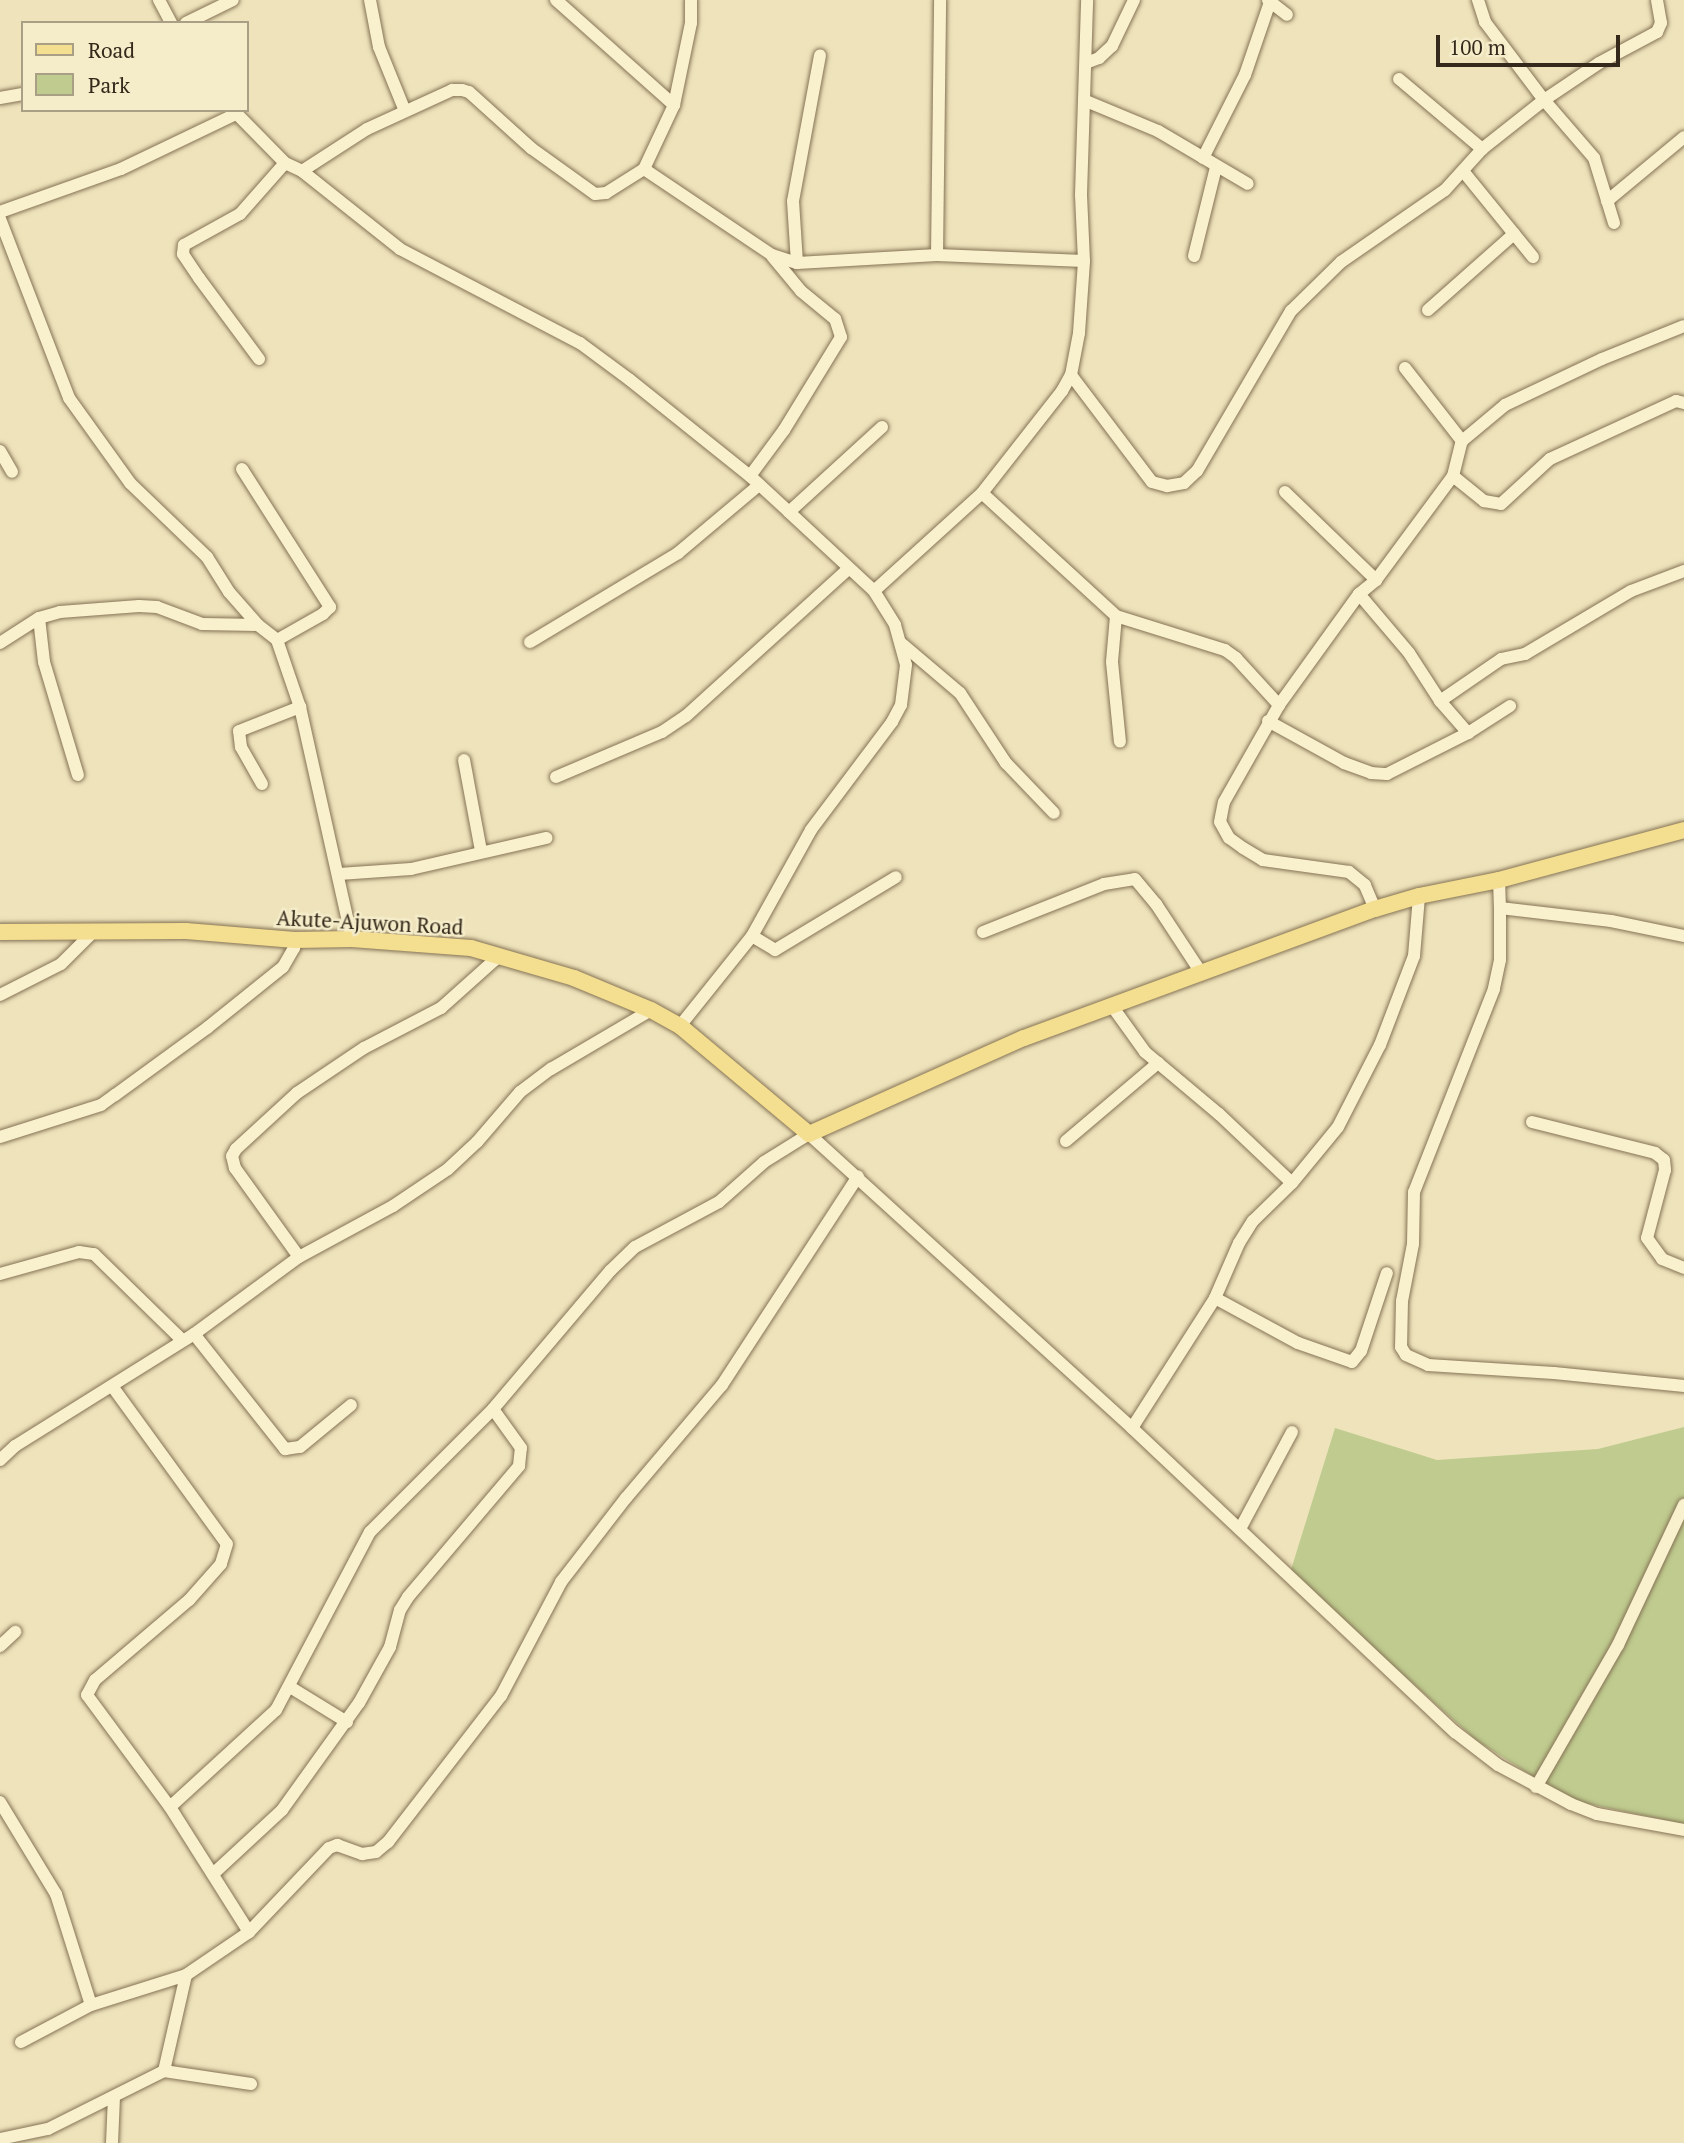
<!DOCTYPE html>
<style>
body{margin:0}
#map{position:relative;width:1684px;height:2143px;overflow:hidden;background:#eee3bb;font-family:"PT Serif",serif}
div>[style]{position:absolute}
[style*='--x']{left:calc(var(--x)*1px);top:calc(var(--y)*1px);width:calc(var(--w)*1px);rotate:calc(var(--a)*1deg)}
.green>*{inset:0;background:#bfcb8f}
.roads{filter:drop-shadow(0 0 2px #857355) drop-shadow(0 0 2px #857355)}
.minor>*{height:12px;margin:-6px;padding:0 6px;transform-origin:6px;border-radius:6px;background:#f9f0ce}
.major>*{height:16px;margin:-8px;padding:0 8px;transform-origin:8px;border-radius:8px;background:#f4de90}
span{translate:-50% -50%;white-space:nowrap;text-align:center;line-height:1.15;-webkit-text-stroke:5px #f5edca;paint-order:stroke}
.street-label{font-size:21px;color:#34291a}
.legend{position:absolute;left:21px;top:21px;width:228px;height:91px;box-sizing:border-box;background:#f5edca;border:2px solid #a89f84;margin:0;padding:9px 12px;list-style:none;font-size:21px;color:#34291a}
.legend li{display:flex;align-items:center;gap:14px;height:35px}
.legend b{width:35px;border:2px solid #a89f84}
.scale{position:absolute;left:1436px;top:35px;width:184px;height:32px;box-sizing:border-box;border:4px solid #34291a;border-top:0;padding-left:9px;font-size:21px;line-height:24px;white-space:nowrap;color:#34291a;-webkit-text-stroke:5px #f5edca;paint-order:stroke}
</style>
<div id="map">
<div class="green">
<div style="clip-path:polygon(1684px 1427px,1684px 1824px,1570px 1800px,1476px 1740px,1290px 1573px,1335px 1428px,1437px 1460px,1598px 1449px)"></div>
</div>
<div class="roads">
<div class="minor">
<div style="--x:159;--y:0;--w:26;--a:62"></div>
<div style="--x:370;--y:0;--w:48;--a:79.2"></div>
<div style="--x:379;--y:47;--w:69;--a:67.9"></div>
<div style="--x:556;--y:0;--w:158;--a:41.7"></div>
<div style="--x:1268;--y:0;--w:24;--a:38"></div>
<div style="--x:1478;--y:0;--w:23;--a:72"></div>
<div style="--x:1485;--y:22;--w:98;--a:52.9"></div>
<div style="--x:1544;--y:100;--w:77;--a:49.2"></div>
<div style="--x:1594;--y:158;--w:68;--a:72.9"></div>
<div style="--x:186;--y:23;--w:52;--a:-26.1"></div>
<div style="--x:1086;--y:63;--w:14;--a:-21"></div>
<div style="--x:1099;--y:58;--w:18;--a:-43"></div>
<div style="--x:1112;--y:46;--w:51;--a:-64.4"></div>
<div style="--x:1399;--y:79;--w:109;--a:40.1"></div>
<div style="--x:0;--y:98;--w:23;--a:-10"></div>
<div style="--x:1086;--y:101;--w:78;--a:22.6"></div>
<div style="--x:1158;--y:131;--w:104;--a:30.5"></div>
<div style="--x:233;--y:110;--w:74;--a:45.5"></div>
<div style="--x:285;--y:163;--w:19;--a:25"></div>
<div style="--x:302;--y:171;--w:125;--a:38.5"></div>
<div style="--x:400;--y:249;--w:203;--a:27.6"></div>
<div style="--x:580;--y:343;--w:62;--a:36.5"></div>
<div style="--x:630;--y:380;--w:154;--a:38.7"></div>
<div style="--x:750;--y:476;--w:53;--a:42.7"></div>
<div style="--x:789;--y:512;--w:116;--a:42.9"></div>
<div style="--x:874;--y:591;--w:40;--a:58"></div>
<div style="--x:895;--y:625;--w:41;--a:74.6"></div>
<div style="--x:906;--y:665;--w:40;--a:97.1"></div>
<div style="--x:901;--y:705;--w:19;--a:118"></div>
<div style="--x:892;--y:722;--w:135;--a:126.9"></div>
<div style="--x:811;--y:830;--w:121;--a:119.1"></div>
<div style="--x:752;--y:936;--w:115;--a:128.7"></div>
<div style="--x:1203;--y:158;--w:93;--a:-63.2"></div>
<div style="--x:1245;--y:75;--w:77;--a:-71.1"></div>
<div style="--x:644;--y:169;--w:154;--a:33.9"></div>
<div style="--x:772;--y:255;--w:26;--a:18"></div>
<div style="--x:797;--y:263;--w:140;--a:-3.3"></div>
<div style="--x:937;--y:255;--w:147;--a:2.3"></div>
<div style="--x:302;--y:171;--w:77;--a:-32.9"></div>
<div style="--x:367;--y:129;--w:94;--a:-24.6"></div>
<div style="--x:452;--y:90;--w:10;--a:0"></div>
<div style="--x:462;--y:90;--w:7;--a:16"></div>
<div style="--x:469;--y:92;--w:84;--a:42.1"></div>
<div style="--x:531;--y:148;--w:79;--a:35.7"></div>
<div style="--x:595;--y:194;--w:11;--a:-5"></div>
<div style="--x:606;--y:193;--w:45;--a:-32.3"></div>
<div style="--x:644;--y:169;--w:71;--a:-64.9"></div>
<div style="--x:674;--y:105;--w:84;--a:-78.3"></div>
<div style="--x:691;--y:23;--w:23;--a:-90"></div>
<div style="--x:1463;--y:171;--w:111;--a:50.9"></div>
<div style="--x:1607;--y:201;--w:100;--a:-39.7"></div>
<div style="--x:0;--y:212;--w:128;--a:-19.6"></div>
<div style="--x:121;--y:169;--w:127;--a:-25.6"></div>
<div style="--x:0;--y:219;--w:192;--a:68.9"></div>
<div style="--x:69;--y:398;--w:105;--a:54.3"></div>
<div style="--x:130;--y:483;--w:107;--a:43.9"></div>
<div style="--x:207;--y:557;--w:41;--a:57.8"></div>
<div style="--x:229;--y:592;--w:44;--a:48.7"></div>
<div style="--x:258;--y:625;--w:24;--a:38"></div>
<div style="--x:277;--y:640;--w:71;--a:71.1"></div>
<div style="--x:300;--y:707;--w:238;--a:77.4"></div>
<div style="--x:937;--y:255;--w:255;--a:-89.3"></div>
<div style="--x:1194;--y:256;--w:92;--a:-76.1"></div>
<div style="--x:797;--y:263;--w:62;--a:-93.7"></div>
<div style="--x:793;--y:201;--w:148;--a:-79.5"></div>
<div style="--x:1428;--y:310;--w:115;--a:-41.5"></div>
<div style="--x:259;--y:359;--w:101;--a:-126.5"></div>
<div style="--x:199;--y:278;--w:29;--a:-124"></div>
<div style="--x:183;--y:254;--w:9;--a:-84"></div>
<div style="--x:184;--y:245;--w:64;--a:-29"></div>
<div style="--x:240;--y:214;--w:68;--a:-48.6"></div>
<div style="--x:1405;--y:368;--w:93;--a:52"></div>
<div style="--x:1071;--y:375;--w:134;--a:52.9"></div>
<div style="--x:1152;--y:482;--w:16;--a:15"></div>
<div style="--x:1167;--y:486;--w:17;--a:-10"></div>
<div style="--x:1184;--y:483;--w:18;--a:-43"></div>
<div style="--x:1197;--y:471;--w:186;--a:-59.6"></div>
<div style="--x:1291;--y:311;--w:70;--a:-44.4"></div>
<div style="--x:1341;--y:262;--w:126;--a:-34.7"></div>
<div style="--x:1445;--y:190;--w:55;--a:-47.9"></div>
<div style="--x:1482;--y:149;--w:79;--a:-38.3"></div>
<div style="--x:1544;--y:100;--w:66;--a:-33.9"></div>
<div style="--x:1599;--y:63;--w:66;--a:-28.1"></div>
<div style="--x:1657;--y:32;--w:10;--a:-66"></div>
<div style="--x:1661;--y:23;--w:23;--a:-100"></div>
<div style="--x:0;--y:451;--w:24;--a:60"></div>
<div style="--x:242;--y:469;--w:164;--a:57.5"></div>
<div style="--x:330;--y:607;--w:10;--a:135"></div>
<div style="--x:323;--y:614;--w:53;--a:150.5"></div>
<div style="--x:750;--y:476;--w:57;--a:-53.5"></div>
<div style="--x:784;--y:430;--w:109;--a:-58.5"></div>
<div style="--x:841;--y:337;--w:19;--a:-108"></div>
<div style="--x:835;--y:319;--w:44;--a:-140.5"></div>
<div style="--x:801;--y:291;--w:45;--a:-129.6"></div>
<div style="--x:1453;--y:476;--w:40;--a:39"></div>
<div style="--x:1484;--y:501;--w:17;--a:10"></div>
<div style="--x:1501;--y:504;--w:67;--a:-42.6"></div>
<div style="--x:1550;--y:459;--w:139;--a:-24.7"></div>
<div style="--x:1676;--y:401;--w:8;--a:14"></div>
<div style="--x:1285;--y:492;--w:127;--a:44"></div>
<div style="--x:982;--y:493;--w:182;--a:42.5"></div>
<div style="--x:1116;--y:616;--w:114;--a:17.3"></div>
<div style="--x:1225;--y:650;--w:14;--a:36"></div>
<div style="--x:1236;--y:658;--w:64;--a:47.5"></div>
<div style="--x:789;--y:512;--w:126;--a:-42.4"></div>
<div style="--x:874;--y:591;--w:146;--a:-42.2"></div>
<div style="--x:982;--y:493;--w:130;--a:-51.9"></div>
<div style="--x:1062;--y:391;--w:18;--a:-61"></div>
<div style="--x:1071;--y:375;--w:43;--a:-79.2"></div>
<div style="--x:1079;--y:333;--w:72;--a:-86"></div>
<div style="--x:1084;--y:261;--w:66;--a:-92.6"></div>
<div style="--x:1081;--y:195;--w:195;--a:-88.2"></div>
<div style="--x:1359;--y:594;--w:77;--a:49.7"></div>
<div style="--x:1409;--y:653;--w:57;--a:57.1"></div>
<div style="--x:1440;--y:701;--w:43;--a:48.8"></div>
<div style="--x:1116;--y:616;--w:46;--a:95"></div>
<div style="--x:1112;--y:662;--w:80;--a:84.3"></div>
<div style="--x:39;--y:618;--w:44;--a:83.5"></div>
<div style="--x:44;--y:662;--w:118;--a:73.3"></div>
<div style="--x:530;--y:642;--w:173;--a:-31"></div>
<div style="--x:678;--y:553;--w:106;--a:-40"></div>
<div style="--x:0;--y:643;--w:46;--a:-32.7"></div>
<div style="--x:39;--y:618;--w:22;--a:-16"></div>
<div style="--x:60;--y:612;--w:79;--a:-4.3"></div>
<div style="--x:139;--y:606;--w:18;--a:3"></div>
<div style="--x:157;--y:607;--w:48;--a:20.7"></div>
<div style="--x:202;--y:624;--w:56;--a:1"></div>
<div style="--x:901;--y:643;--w:77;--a:40.3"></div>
<div style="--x:960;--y:693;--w:84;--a:56.7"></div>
<div style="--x:1006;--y:763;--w:69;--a:46.2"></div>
<div style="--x:1440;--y:701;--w:74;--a:-34.5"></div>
<div style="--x:1501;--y:659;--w:25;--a:-12"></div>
<div style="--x:1525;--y:654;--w:123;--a:-30.7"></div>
<div style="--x:1631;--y:591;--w:57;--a:-20.7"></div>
<div style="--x:1268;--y:721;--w:87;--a:28.9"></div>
<div style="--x:1344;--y:763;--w:29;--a:20"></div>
<div style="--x:1371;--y:773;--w:16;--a:4"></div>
<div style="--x:1387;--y:774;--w:91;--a:-26.8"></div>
<div style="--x:1468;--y:733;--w:50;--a:-32.7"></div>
<div style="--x:464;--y:760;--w:93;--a:79.4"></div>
<div style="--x:556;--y:777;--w:115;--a:-23"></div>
<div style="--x:662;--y:732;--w:29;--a:-34"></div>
<div style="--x:686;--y:716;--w:220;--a:-42.2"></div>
<div style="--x:262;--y:784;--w:43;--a:-119.6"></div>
<div style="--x:241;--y:747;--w:16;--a:-97"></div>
<div style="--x:239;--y:731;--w:66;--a:-21.5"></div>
<div style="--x:339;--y:874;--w:72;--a:-4"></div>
<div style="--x:411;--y:869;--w:139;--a:-12.9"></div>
<div style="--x:1499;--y:880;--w:28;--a:88"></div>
<div style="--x:1500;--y:908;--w:112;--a:6.7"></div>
<div style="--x:1611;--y:921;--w:75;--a:11.6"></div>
<div style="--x:1500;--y:908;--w:52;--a:90"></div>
<div style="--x:1500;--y:960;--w:30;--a:102"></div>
<div style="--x:1494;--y:989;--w:218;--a:111.5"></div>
<div style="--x:1414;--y:1192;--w:52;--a:91.1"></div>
<div style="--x:1413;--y:1244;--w:58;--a:100.9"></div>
<div style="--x:1402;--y:1301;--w:46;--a:91.2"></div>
<div style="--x:1401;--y:1347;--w:9;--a:58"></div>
<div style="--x:1406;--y:1355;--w:24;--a:24"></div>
<div style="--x:1428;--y:1365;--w:126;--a:3.6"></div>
<div style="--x:1554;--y:1373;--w:131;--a:5.7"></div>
<div style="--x:1375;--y:909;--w:26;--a:-113"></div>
<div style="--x:1365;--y:885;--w:21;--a:-141"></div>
<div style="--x:1349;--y:872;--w:87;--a:-172.1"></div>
<div style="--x:1263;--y:860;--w:23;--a:-149"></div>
<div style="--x:1243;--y:848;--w:17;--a:-144"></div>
<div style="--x:1229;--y:838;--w:18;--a:-119"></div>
<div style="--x:1220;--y:822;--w:20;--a:-79"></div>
<div style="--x:1224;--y:802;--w:112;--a:-60.4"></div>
<div style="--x:1279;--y:705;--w:137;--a:-54.2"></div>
<div style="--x:1359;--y:594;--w:22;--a:-39"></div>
<div style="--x:1376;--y:580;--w:129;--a:-53.5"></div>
<div style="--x:1453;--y:476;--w:36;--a:-76"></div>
<div style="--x:1462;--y:441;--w:56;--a:-39.9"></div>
<div style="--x:1505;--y:405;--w:107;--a:-25.4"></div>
<div style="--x:1602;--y:359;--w:88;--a:-21.9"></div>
<div style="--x:983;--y:932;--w:130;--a:-21.6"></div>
<div style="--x:1104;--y:884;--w:31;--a:-9"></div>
<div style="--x:1135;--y:879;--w:33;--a:50"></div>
<div style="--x:1156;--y:904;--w:80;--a:56.7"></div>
<div style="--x:752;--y:936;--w:27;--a:31"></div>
<div style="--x:775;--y:950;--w:141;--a:-31.1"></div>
<div style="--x:0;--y:995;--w:68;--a:-26.9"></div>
<div style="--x:61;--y:964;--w:44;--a:-45"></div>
<div style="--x:1112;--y:1006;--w:57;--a:54.3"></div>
<div style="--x:1145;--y:1052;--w:97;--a:40"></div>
<div style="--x:1219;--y:1114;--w:100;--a:43.4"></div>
<div style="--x:1532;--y:1122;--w:127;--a:14.1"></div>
<div style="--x:1655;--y:1153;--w:11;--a:38"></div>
<div style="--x:1664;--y:1160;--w:10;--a:84"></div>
<div style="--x:1665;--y:1170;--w:70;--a:104.8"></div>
<div style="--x:1647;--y:1238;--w:26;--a:54"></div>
<div style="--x:1662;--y:1259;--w:24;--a:22"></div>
<div style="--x:0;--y:1137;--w:106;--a:-17.6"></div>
<div style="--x:101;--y:1105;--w:17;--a:-36"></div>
<div style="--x:115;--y:1095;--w:114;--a:-36.1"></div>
<div style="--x:207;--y:1028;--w:97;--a:-38.8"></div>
<div style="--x:283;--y:967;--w:22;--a:-60"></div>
<div style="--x:294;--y:948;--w:8;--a:-83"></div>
<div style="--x:1066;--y:1141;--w:121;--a:-40.3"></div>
<div style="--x:299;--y:1257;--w:110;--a:-125.7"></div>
<div style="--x:235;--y:1168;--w:12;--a:-104"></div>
<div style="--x:232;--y:1156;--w:8;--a:-60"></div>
<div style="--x:236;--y:1149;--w:83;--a:-42.6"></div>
<div style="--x:297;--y:1093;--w:81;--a:-33.9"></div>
<div style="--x:364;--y:1048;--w:87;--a:-27.5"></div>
<div style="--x:441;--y:1008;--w:75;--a:-41.8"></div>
<div style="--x:0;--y:1274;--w:82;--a:-15.6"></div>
<div style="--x:79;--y:1252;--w:15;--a:8"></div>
<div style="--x:94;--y:1254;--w:124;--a:44.3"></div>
<div style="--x:1215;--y:1298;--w:94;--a:28.5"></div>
<div style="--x:1298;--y:1343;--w:57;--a:19.4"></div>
<div style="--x:1352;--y:1362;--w:14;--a:-51"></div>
<div style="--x:1361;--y:1351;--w:82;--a:-71.6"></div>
<div style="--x:194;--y:1334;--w:147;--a:51.6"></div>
<div style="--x:285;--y:1449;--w:15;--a:-8"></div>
<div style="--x:300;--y:1447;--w:66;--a:-39.5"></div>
<div style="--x:112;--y:1386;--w:195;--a:54"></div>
<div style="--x:227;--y:1544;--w:21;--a:107"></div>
<div style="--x:221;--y:1564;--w:48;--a:131.6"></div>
<div style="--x:189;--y:1600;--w:123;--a:139.6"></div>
<div style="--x:95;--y:1680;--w:17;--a:118"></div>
<div style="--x:87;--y:1695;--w:139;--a:53.5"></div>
<div style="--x:170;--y:1807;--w:148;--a:57.7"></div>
<div style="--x:1132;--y:1428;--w:154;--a:-57.4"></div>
<div style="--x:1215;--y:1298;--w:60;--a:-66.4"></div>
<div style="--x:1239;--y:1243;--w:26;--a:-58"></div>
<div style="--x:1253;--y:1221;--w:54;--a:-44.3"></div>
<div style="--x:1292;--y:1183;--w:72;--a:-50.6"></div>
<div style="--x:1338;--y:1127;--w:92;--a:-62.9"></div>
<div style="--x:1380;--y:1045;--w:95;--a:-69.1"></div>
<div style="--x:1414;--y:956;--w:60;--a:-85.2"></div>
<div style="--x:0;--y:1460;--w:21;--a:-43"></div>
<div style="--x:15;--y:1446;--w:211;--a:-32"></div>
<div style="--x:194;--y:1334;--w:130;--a:-36.3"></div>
<div style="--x:299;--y:1257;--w:107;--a:-28.5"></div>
<div style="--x:393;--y:1206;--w:66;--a:-33.9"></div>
<div style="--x:448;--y:1169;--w:40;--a:-43"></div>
<div style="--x:477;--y:1142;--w:66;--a:-49.3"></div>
<div style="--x:520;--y:1092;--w:39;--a:-37"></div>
<div style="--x:551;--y:1069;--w:116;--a:-30.5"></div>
<div style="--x:1240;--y:1529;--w:110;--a:-61.8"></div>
<div style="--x:0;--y:1646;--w:21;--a:-43"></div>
<div style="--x:290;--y:1687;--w:67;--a:31.6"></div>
<div style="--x:1536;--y:1787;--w:164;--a:-60"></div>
<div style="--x:1618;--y:1645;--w:155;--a:-64.8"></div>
<div style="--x:0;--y:1802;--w:108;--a:58.7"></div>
<div style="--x:56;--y:1894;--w:116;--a:72.5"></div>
<div style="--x:170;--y:1807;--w:144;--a:-42.5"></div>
<div style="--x:276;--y:1710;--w:201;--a:-62.2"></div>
<div style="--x:370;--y:1532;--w:174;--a:-45"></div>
<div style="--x:493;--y:1409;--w:182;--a:-49.7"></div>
<div style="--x:611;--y:1270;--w:33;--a:-44"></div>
<div style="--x:635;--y:1247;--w:95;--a:-28.2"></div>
<div style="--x:719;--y:1202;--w:60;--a:-41.6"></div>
<div style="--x:764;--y:1162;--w:53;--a:-31.9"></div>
<div style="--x:809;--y:1134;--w:437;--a:42.3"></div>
<div style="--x:1132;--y:1428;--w:444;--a:43.3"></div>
<div style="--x:1455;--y:1732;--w:54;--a:37.5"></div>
<div style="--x:1498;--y:1765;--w:83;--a:28.1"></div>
<div style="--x:1571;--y:1804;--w:28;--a:21"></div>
<div style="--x:1597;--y:1814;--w:88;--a:10.4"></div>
<div style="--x:213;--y:1874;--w:94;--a:-42.8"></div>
<div style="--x:282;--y:1810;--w:132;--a:-54.3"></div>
<div style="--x:359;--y:1703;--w:64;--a:-61"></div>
<div style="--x:390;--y:1647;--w:38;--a:-75"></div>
<div style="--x:400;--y:1610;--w:15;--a:-58"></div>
<div style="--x:408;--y:1597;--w:172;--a:-49.7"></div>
<div style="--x:519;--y:1466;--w:18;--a:-84"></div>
<div style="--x:521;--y:1448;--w:48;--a:-125.7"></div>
<div style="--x:21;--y:2042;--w:79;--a:-27.9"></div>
<div style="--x:91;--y:2005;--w:100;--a:-17.5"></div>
<div style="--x:164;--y:2071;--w:98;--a:-77.1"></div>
<div style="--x:186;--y:1975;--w:76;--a:-34.3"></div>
<div style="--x:249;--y:1932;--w:116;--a:-46.4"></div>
<div style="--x:329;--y:1848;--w:9;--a:-21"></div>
<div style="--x:337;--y:1845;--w:27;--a:20"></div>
<div style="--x:362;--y:1854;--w:14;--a:-8"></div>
<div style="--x:376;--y:1852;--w:16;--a:-40"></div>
<div style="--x:388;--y:1842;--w:185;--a:-52.3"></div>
<div style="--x:501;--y:1696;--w:129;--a:-62.2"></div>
<div style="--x:561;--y:1582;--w:106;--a:-52.3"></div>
<div style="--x:626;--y:1498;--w:148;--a:-49.7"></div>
<div style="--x:722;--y:1385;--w:249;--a:-56.9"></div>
<div style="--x:0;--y:2139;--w:49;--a:-11.8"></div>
<div style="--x:48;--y:2129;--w:130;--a:-26.6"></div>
<div style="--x:164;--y:2071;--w:88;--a:8.5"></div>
<div style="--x:112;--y:2143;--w:45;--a:-87.5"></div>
</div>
<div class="major">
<div style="--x:0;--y:932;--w:186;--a:-0.3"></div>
<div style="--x:186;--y:931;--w:109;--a:4.7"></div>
<div style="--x:295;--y:940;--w:57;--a:-1"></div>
<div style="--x:352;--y:939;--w:119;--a:4.3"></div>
<div style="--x:471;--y:948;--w:107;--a:16.2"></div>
<div style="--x:574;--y:978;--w:83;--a:22.6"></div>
<div style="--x:651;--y:1010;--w:33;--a:29"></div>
<div style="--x:680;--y:1026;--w:168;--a:39.9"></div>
<div style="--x:809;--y:1134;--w:235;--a:-24.1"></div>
<div style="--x:1024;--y:1038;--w:374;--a:-20.2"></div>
<div style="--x:1375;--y:909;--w:46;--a:-16.5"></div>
<div style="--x:1419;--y:896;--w:82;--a:-11.3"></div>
<div style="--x:1499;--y:880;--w:192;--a:-15.1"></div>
</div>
</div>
<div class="street-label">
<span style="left:370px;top:922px;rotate:3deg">Akute-Ajuwon Road</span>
</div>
<ul class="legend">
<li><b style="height:9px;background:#f4de90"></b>Road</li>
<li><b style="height:19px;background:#bfcb8f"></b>Park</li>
</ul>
<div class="scale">100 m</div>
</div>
